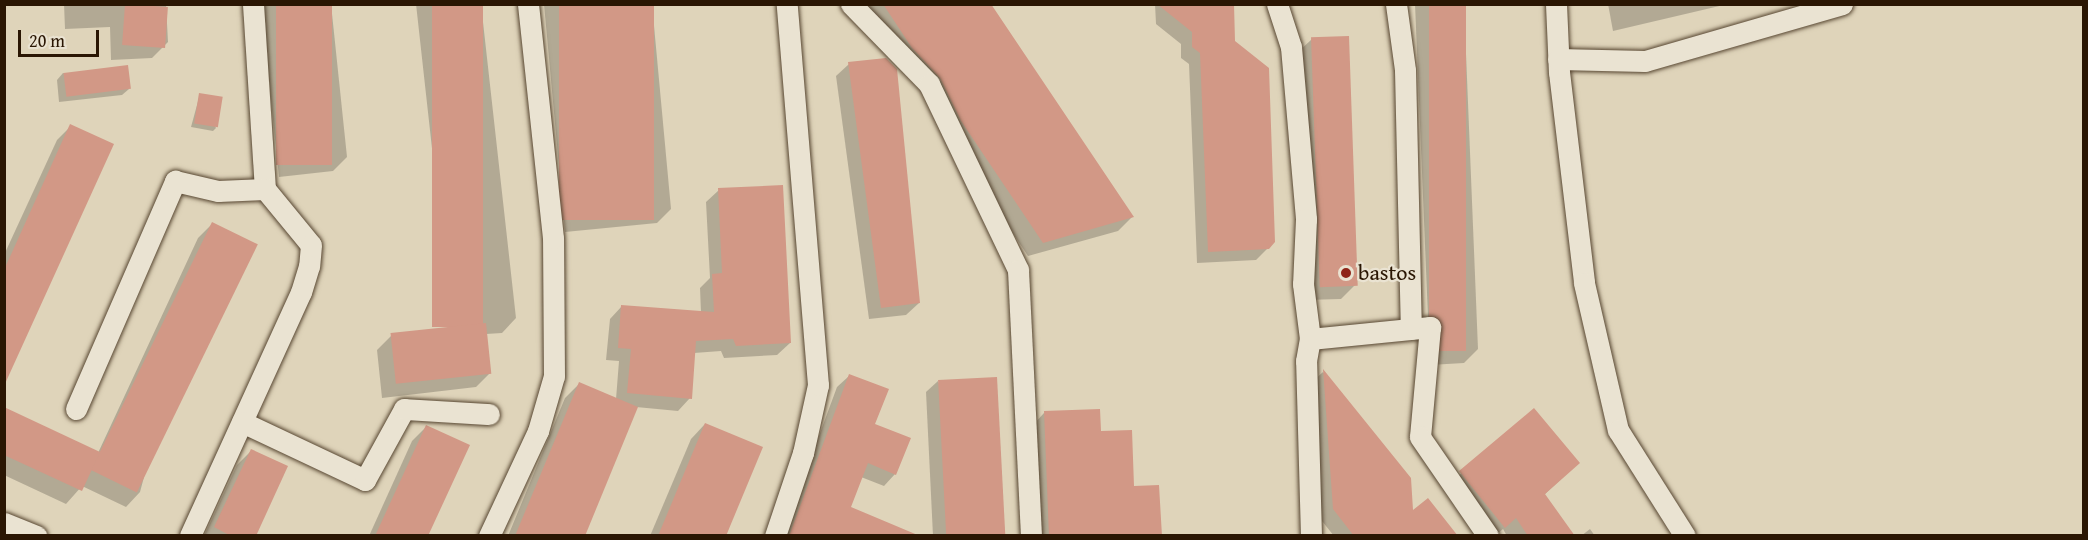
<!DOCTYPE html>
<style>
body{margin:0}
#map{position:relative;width:2088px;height:540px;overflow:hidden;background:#dfd4ba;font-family:"Gentium Book Plus",serif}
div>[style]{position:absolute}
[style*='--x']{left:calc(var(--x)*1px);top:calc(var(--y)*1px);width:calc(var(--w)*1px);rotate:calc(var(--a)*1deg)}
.shadow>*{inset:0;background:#0003}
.building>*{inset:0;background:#d29886;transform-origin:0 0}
.roads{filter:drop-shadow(0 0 2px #574631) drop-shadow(0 0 2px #574631)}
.minor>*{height:21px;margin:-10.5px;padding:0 10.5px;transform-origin:10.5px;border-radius:10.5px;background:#eae3d2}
.dots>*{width:16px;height:16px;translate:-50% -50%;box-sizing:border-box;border:3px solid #eae3d2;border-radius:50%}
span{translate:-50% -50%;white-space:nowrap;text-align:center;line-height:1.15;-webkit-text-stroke:4.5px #eae3d2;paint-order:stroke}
.poi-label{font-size:22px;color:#2a1603}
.left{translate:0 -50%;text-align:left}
.frame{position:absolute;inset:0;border:6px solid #2a1603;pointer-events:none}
.scale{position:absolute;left:18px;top:30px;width:81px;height:27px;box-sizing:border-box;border:3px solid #2a1603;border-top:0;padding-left:8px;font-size:18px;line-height:21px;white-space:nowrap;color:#2a1603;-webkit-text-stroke:4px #eae3d2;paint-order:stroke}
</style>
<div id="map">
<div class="shadow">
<div style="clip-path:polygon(64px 4px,166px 4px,168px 42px,152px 58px,111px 60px,110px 27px,65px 29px)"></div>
<div style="clip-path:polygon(261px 4px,331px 4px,347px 157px,333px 171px,279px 177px)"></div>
<div style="clip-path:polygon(416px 4px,481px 4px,516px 318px,502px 333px,486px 334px,490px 373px,476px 387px,382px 398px,377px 350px,391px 336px,452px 329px)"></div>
<div style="clip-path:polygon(544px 4px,652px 4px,671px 209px,657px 223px,565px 232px)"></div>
<div style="clip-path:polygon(859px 4px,989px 4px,1132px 217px,1118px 231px,1028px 256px,947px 135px,927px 92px)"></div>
<div style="clip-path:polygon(1155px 4px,1232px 4px,1234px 42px,1268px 248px,1256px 260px,1197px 263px,1189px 64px,1181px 58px,1181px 44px,1156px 24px)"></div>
<div style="clip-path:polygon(1415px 4px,1464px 4px,1478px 349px,1464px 363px,1430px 365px)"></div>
<div style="clip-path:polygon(1608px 4px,1728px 4px,1613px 31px)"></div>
<div style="clip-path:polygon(1312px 39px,1355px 285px,1341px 299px,1305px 300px,1297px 53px)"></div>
<div style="clip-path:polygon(849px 64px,919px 303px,906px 315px,869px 319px,836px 76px)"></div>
<div style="clip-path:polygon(63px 73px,129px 89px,122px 95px,59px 102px,57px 80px)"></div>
<div style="clip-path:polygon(200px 94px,216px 128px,213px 131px,191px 127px)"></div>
<div style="clip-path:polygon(71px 126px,4px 382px,4px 255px,57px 140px)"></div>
<div style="clip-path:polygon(719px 190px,790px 343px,777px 355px,724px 358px,721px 351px,694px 353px,690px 398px,678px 411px,636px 407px,583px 536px,508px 536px,565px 398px,579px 384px,616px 399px,619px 361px,606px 360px,610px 319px,622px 306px,701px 313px,700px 288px,710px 278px,706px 202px)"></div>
<div style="clip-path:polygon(212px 224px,140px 492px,126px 507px,82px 486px,66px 504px,4px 475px,4px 424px,98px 453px,198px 238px)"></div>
<div style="clip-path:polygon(1323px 372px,1409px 478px,1412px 513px,1456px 536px,1334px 536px,1322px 521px,1312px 382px)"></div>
<div style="clip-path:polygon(849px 376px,895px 474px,884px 486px,861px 477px,849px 508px,883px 536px,782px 536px,837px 387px)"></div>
<div style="clip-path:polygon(938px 381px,1002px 536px,933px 536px,926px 392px)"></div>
<div style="clip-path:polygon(1534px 410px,1578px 463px,1544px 495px,1573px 536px,1507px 536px,1503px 529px,1495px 536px,1448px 485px)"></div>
<div style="clip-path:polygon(1044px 413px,1099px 433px,1133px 487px,1050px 536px,1038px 536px,1033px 425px)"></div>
<div style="clip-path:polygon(705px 424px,724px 536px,650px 536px,691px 439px)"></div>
<div style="clip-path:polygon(426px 427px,426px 536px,369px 536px,412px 441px)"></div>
<div style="clip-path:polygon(251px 451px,255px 536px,204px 536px,237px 465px)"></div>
<div style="clip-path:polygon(1590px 529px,1595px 536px,1581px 536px)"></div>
</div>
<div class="building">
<div style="left:125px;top:4px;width:43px;height:41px;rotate:4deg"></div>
<div style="left:276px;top:4px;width:56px;height:161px"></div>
<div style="left:432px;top:4px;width:51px;height:323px"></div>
<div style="left:559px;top:4px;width:95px;height:216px"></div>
<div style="clip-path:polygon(883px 4px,991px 4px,1134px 217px,1043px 243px,961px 121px,940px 78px,912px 48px)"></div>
<div style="clip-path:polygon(1157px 4px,1234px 4px,1235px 41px,1269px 68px,1275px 242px,1269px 249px,1208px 252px,1200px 53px,1192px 47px,1192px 32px)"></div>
<div style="left:1429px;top:4px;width:37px;height:347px"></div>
<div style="left:1349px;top:36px;width:250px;height:38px;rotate:88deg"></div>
<div style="clip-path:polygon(886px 58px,897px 69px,920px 303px,881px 308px,848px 62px)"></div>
<div style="left:128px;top:65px;width:24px;height:65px;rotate:83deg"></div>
<div style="left:199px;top:93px;width:24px;height:31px;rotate:9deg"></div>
<div style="clip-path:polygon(70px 124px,114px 144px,4px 386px,4px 270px)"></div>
<div style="clip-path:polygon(783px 185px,791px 343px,736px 346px,733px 339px,696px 341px,692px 399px,627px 393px,631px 349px,618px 348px,621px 305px,714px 312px,712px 274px,722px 273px,718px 188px)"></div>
<div style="left:212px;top:222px;width:51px;height:276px;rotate:26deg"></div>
<div style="left:486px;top:323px;width:51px;height:96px;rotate:84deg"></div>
<div style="clip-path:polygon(1323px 369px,1411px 478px,1413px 510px,1428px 498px,1458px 536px,1354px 536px,1333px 509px)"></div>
<div style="clip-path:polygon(849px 374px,889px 389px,875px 424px,911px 438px,896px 475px,868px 463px,851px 507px,920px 536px,789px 536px)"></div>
<div style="left:997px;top:377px;width:159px;height:59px;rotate:87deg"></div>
<div style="clip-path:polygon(579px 382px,638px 407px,585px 536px,515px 536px)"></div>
<div style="clip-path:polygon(4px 407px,100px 452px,82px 491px,4px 455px)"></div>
<div style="clip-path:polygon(1534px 408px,1580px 463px,1545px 494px,1575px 536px,1528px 536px,1516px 518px,1505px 528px,1459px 471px)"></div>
<div style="clip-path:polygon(1100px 409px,1101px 431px,1132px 430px,1134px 486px,1159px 485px,1162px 536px,1049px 536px,1044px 411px)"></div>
<div style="clip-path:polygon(705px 423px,763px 447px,726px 536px,658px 536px)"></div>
<div style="clip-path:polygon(426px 425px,470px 445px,428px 536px,375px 536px)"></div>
<div style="clip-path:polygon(251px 449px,288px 466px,256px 536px,231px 536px,214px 527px)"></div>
</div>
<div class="roads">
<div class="minor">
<div style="--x:253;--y:4;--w:185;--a:86.3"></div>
<div style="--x:851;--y:4;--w:112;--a:45.7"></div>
<div style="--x:929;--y:84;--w:206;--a:64.4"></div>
<div style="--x:1018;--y:270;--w:266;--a:87.2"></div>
<div style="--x:1277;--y:4;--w:45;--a:72"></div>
<div style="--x:1291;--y:47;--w:173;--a:85"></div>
<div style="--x:1306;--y:219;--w:65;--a:92.6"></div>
<div style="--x:1303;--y:284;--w:55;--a:82.7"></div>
<div style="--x:1396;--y:4;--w:67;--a:82.2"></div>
<div style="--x:1405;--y:70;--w:259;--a:88.7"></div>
<div style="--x:1556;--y:4;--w:68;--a:87.5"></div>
<div style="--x:1559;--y:72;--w:212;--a:83.2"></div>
<div style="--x:1584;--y:283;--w:151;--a:77"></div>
<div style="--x:1618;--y:430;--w:125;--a:57.7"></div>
<div style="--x:1558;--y:59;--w:87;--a:1.3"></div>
<div style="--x:1645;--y:61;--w:205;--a:-16.1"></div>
<div style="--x:76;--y:409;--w:249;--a:-66.5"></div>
<div style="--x:175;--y:181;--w:44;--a:13.1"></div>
<div style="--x:218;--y:191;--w:47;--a:-2.4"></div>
<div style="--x:265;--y:189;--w:72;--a:50.6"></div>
<div style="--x:311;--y:245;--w:21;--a:95"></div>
<div style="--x:309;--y:266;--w:27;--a:107"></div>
<div style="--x:301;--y:292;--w:268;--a:114.5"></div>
<div style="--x:242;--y:422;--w:136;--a:25.2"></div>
<div style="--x:365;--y:480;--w:81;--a:-61.2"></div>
<div style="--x:404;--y:409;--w:85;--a:3.4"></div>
<div style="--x:4;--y:523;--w:35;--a:22"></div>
<div style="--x:489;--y:536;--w:116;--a:-65"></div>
<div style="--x:538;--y:431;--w:57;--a:-73.8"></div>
<div style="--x:554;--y:376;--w:138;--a:-90.4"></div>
<div style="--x:553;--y:238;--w:235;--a:-96.1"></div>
<div style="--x:775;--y:536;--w:88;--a:-71.4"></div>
<div style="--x:803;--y:453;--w:70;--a:-77.6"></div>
<div style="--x:818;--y:385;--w:382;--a:-94.7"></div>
<div style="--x:1311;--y:536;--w:175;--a:-91.6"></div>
<div style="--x:1306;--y:361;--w:22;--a:-80"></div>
<div style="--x:1310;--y:339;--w:121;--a:-5.7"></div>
<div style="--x:1430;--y:327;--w:110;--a:95.2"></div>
<div style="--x:1420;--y:437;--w:120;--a:55.5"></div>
</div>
</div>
<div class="dots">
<div style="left:1346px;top:273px;background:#8f2418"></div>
</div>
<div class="poi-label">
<span class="left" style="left:1358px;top:273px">bastos</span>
</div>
<div class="frame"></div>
<div class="scale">20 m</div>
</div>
